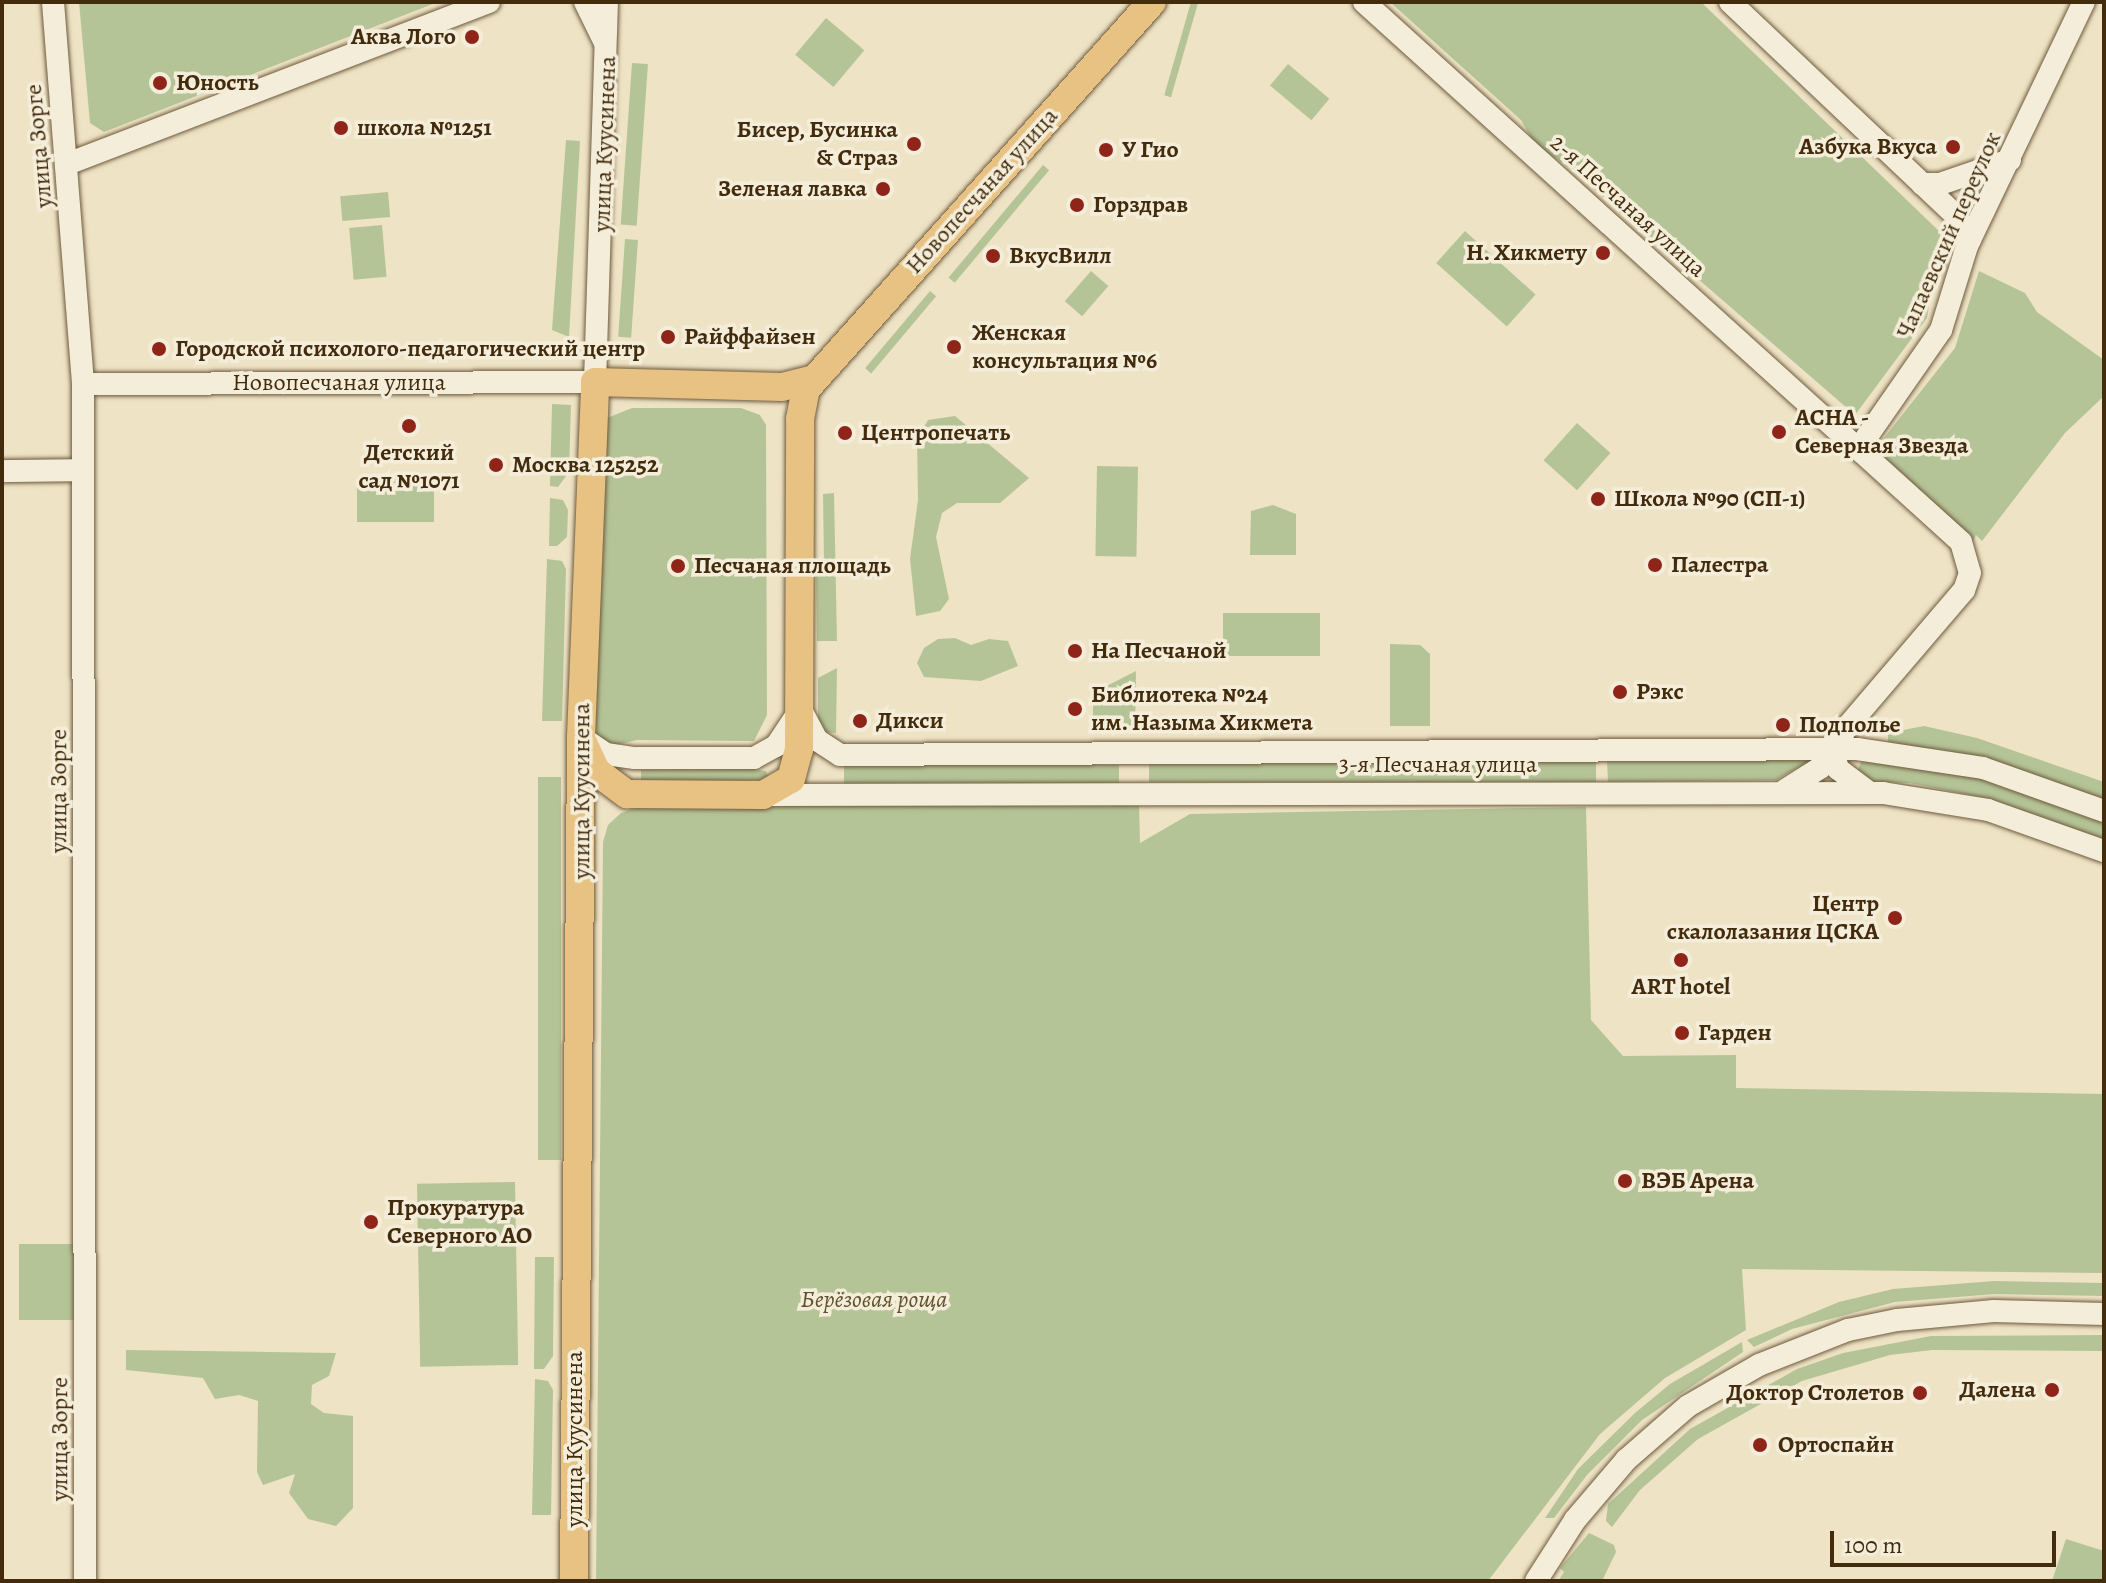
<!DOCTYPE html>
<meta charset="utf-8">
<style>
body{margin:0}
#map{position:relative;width:2106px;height:1583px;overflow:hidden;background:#eee3c5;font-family:Alegreya,serif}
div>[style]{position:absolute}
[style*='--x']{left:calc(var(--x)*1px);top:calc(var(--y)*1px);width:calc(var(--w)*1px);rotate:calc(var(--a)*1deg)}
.green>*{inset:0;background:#b5c497;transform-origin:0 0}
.roads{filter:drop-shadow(0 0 2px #6e5a3c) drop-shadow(0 0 2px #6e5a3c)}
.minor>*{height:22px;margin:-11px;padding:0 11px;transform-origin:11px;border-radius:11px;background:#f4edd9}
.major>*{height:28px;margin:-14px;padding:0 14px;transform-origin:14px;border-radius:14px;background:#e7c282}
.dots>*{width:22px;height:22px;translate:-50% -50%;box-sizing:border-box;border:4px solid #f4edd9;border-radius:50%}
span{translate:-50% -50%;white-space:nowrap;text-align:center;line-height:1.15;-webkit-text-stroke:7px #f4edd9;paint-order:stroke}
.poi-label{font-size:24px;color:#432c0e;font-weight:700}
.right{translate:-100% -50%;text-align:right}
.left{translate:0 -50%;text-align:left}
.street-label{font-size:24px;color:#432c0e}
.park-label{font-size:24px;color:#605230;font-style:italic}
.frame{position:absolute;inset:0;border:4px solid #432c0e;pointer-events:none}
.scale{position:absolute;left:1830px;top:1531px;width:226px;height:36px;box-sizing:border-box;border:4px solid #432c0e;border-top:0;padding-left:10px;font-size:24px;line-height:28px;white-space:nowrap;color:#432c0e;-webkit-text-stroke:6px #f4edd9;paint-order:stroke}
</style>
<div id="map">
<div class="green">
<div style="clip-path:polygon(79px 2px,438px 2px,104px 132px,90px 123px)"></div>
<div style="left:1191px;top:2px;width:7px;height:97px;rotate:16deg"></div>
<div style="clip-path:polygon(1390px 2px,1701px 2px,1941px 233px,1927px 318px,1855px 415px,1570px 168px,1535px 145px,1521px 120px)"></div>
<div style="left:826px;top:18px;width:50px;height:48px;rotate:40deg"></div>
<div style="left:632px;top:63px;width:16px;height:162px;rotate:4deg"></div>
<div style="left:1288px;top:64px;width:54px;height:28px;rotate:40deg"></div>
<div style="clip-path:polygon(566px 140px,580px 141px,569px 337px,552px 330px)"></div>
<div style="left:1043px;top:165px;width:8px;height:147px;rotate:40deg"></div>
<div style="left:388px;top:192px;width:25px;height:48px;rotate:85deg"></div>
<div style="left:382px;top:225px;width:52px;height:33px;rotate:85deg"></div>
<div style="left:1465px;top:231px;width:95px;height:43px;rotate:42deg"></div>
<div style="left:625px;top:239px;width:13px;height:98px;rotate:4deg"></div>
<div style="left:1091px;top:271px;width:23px;height:40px;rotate:41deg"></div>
<div style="clip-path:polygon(1979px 271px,2025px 293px,2037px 312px,2104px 360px,2104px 396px,2065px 433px,1982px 541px,1976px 535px,1972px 543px,1882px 462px,1876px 448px,1955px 348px)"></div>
<div style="left:930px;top:291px;width:8px;height:101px;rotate:40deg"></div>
<div style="clip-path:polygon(552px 404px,571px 405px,569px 472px,558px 487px,550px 486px)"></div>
<div style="clip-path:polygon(632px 408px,741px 408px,760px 415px,766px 425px,767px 715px,754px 741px,637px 740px,612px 746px,591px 737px,607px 418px)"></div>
<div style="clip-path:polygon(955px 416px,1029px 478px,1000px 503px,957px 503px,942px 513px,936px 537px,949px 599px,940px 611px,916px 616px,910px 559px,918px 500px,917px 439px,928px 420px)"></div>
<div style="left:1577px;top:423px;width:45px;height:50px;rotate:42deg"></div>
<div style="left:1097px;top:466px;width:41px;height:90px;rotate:1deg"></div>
<div style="left:434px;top:477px;width:45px;height:77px;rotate:90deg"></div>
<div style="clip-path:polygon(834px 493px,837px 641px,817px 641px,816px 565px,824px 564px,823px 494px)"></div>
<div style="clip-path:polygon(550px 498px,563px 500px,568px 510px,567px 537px,557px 546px,549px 546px)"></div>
<div style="clip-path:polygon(1273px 505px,1296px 514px,1296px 555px,1250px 555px,1251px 511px)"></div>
<div style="clip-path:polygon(547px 559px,562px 561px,566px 569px,562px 721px,542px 721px)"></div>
<div style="left:1223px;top:613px;width:97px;height:43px"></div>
<div style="clip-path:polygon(955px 638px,971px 645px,989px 639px,1008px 641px,1018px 666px,981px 681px,924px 677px,917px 663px,924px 648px,938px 639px)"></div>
<div style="clip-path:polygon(1390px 644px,1420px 645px,1430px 654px,1430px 726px,1390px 726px)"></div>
<div style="clip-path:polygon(837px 668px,836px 733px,824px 732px,818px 718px,818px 678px)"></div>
<div style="clip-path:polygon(1136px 671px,1135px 728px,1093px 726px,1093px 693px)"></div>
<div style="clip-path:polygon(1924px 726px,1977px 738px,2104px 782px,2104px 801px,1984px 759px,1888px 742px,1888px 733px)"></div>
<div style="clip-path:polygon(1813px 759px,1776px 780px,1608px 782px,1607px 761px)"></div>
<div style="clip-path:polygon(1862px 760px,1981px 778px,2104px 821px,2104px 840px,1990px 799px,1910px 783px,1872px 782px,1857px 772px)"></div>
<div style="left:1596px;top:761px;width:21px;height:447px;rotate:90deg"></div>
<div style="left:1119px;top:765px;width:21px;height:275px;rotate:90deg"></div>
<div style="clip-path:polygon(753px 769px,766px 771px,769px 779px,641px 789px,641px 770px)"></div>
<div style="left:538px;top:777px;width:23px;height:383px"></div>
<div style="clip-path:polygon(1139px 803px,1140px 843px,1190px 814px,1586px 807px,1591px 1020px,1623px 1056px,1736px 1055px,1736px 1088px,2104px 1094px,2104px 1273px,1742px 1269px,1746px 1330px,1665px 1378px,1600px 1434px,1488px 1581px,596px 1581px,603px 842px,608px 825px,621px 813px,639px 807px)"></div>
<div style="left:515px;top:1182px;width:183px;height:98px;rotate:89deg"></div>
<div style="left:19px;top:1244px;width:59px;height:76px"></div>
<div style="clip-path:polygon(535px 1257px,554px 1257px,553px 1356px,544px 1369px,534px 1369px)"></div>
<div style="clip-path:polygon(1994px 1281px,2104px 1283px,2104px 1296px,1994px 1294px,1895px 1302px,1792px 1329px,1754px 1347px,1747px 1340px,1839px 1302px,1893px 1289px)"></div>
<div style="clip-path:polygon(2104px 1335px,2104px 1351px,1932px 1350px,1890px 1355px,1802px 1381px,1698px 1439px,1640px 1490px,1612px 1527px,1606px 1521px,1608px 1504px,1690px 1429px,1797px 1369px,1843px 1353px,1931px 1336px)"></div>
<div style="clip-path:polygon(1742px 1342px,1743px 1352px,1642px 1420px,1587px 1475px,1554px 1518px,1545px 1518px,1578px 1469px,1635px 1413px,1670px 1384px)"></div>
<div style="clip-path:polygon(126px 1350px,336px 1353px,329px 1376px,312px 1385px,311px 1404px,324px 1413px,353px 1416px,353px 1508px,336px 1526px,308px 1519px,289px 1493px,295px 1474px,263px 1485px,257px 1472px,258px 1401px,239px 1395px,215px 1399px,203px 1378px,126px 1370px)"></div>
<div style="clip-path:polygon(535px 1379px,548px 1381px,553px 1390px,551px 1515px,532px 1515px)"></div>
<div style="clip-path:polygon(1589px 1533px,1614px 1545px,1616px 1552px,1602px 1581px,1558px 1581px,1564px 1572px,1560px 1568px)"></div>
<div style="clip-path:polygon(2066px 1539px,2104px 1551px,2104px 1581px,2052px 1581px)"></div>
</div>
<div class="roads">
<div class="minor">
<div style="--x:53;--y:2;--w:383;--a:85.5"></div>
<div style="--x:83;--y:384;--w:1197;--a:89.9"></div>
<div style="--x:585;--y:2;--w:43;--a:64"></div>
<div style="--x:1364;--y:2;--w:805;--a:42.13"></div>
<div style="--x:1961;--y:542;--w:32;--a:74"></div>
<div style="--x:1970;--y:573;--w:18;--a:109"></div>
<div style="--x:1964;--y:590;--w:179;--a:130.5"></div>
<div style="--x:1848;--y:726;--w:50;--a:123.7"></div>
<div style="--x:1820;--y:768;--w:41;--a:147.8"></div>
<div style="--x:1730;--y:2;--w:310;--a:43.4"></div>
<div style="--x:1955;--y:215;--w:29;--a:59"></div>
<div style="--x:67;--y:164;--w:452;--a:-21"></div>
<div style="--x:1922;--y:184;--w:18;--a:0"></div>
<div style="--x:1940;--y:184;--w:74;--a:-18.9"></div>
<div style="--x:83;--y:384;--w:512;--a:-0.22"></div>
<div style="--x:595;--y:382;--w:380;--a:-88.2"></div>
<div style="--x:1859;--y:448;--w:144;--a:-55.2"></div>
<div style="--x:1941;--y:330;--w:88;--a:-72.8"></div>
<div style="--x:1967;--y:246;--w:271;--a:-64.4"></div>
<div style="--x:2;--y:471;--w:81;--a:-0.7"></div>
<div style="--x:801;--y:710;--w:34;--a:62"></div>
<div style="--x:817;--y:740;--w:27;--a:33"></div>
<div style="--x:840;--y:755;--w:1017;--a:-0.34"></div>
<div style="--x:1857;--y:749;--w:127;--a:8.6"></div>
<div style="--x:1983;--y:768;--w:128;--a:19.6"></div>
<div style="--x:581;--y:737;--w:30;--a:34"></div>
<div style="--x:606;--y:754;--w:29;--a:8"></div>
<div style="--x:635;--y:758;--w:119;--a:0"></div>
<div style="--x:754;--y:758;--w:25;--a:-29"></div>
<div style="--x:776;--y:746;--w:43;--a:-56.3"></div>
<div style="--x:1832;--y:749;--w:21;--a:73"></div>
<div style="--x:1838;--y:769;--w:38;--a:37"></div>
<div style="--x:763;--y:795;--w:1120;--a:-0.1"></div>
<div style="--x:1883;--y:793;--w:106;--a:9.2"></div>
<div style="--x:1988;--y:810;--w:123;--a:19.5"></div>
<div style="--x:1536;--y:1581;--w:72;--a:-57.4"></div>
<div style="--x:1575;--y:1520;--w:79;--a:-49.6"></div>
<div style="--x:1626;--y:1460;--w:82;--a:-41.1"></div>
<div style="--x:1688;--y:1406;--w:82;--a:-30"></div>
<div style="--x:1759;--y:1365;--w:96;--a:-21.5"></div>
<div style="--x:1848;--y:1330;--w:50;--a:-11.5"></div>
<div style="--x:1897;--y:1320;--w:97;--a:-5.3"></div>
<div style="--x:1994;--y:1311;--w:110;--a:1.6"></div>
</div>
<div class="major">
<div style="--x:584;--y:745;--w:29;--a:65"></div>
<div style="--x:596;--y:771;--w:39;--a:37"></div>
<div style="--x:627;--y:794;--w:136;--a:0.4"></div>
<div style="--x:763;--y:795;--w:32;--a:-30"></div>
<div style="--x:791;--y:779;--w:30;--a:-75"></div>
<div style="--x:799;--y:750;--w:331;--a:-89.8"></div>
<div style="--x:800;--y:419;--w:31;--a:-79"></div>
<div style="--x:806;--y:389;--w:519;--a:-48.2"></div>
<div style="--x:574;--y:1581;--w:844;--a:-89.52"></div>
<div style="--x:581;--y:737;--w:355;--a:-87.7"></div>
<div style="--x:595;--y:382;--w:187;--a:1.5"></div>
<div style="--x:782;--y:387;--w:30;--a:-14"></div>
</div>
</div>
<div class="dots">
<div style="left:472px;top:37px;background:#8f2418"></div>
<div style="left:160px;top:83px;background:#8f2418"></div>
<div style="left:341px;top:128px;background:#8f2418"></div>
<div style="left:914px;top:144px;background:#8f2418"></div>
<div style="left:1953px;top:147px;background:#8f2418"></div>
<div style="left:1106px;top:150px;background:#8f2418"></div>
<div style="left:883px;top:189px;background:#8f2418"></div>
<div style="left:1077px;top:205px;background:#8f2418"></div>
<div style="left:1603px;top:253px;background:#8f2418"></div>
<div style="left:993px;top:256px;background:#8f2418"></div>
<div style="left:668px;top:337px;background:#8f2418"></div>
<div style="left:954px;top:347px;background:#8f2418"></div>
<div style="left:159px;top:349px;background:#8f2418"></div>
<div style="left:409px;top:426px;background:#8f2418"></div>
<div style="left:1779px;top:432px;background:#8f2418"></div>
<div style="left:845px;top:433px;background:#8f2418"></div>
<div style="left:496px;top:465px;background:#8f2418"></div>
<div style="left:1598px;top:499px;background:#8f2418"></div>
<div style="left:1655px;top:565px;background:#8f2418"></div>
<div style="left:678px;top:566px;background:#8f2418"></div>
<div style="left:1075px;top:651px;background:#8f2418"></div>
<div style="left:1620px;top:692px;background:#8f2418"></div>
<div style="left:1075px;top:709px;background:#8f2418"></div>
<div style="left:860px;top:721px;background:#8f2418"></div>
<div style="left:1783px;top:725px;background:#8f2418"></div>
<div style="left:1895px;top:918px;background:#8f2418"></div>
<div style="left:1681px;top:960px;background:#8f2418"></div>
<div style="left:1682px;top:1033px;background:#8f2418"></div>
<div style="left:1625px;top:1181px;background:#8f2418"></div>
<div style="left:371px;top:1222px;background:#8f2418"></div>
<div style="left:2052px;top:1390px;background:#8f2418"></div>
<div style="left:1920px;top:1393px;background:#8f2418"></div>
<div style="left:1760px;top:1445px;background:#8f2418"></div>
</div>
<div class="poi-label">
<span class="right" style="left:456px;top:37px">Аква Лого</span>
<span class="left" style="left:176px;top:83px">Юность</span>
<span class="left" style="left:357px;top:128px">школа №1251</span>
<span class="right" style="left:898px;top:144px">Бисер, Бусинка<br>&amp; Страз</span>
<span class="right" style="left:1937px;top:147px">Азбука Вкуса</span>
<span class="left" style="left:1122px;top:150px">У Гио</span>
<span class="right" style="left:867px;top:189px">Зеленая лавка</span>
<span class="left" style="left:1093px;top:205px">Горздрав</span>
<span class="right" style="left:1587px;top:253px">Н. Хикмету</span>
<span class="left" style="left:1009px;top:256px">ВкусВилл</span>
<span class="left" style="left:972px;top:347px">Женская<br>консультация №6</span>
<span class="left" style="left:684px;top:337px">Райффайзен</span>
<span class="left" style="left:175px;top:349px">Городской психолого-педагогический центр</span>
<span class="left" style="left:1795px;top:432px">АСНА -<br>Северная Звезда</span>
<span class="left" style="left:861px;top:433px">Центропечать</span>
<span style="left:409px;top:467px">Детский<br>сад №1071</span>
<span class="left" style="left:512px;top:465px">Москва 125252</span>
<span class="left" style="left:1614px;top:499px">Школа №90 (СП-1)</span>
<span class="left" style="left:1671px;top:565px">Палестра</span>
<span class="left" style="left:694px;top:566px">Песчаная площадь</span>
<span class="left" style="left:1091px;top:651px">На Песчаной</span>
<span class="left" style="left:1636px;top:692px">Рэкс</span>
<span class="left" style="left:1091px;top:709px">Библиотека №24<br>им. Назыма Хикмета</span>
<span class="left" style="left:876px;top:721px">Дикси</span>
<span class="left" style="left:1799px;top:725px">Подполье</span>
<span class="right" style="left:1879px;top:918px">Центр<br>скалолазания ЦСКА</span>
<span style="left:1681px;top:987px">ART hotel</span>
<span class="left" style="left:1698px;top:1033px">Гарден</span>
<span class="left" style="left:1641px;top:1181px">ВЭБ Арена</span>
<span class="left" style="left:387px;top:1222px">Прокуратура<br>Северного АО</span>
<span class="right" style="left:2036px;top:1390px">Далена</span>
<span class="right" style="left:1904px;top:1393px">Доктор Столетов</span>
<span class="left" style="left:1778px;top:1445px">Ортоспайн</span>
</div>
<div class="street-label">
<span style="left:605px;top:144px;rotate:-88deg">улица Куусинена</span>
<span style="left:39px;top:146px;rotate:-95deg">улица Зорге</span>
<span style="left:982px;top:191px;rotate:-48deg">Новопесчаная улица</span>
<span style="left:1628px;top:206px;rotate:42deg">2-я Песчаная улица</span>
<span style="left:1949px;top:235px;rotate:-66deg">Чапаевский переулок</span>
<span style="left:339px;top:383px">Новопесчаная улица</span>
<span style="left:1438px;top:765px">3-я Песчаная улица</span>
<span style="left:59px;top:791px;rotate:-90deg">улица Зорге</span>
<span style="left:582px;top:791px;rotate:-90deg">улица Куусинена</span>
<span style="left:60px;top:1439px;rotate:-90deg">улица Зорге</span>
<span style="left:575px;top:1439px;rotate:-90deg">улица Куусинена</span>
</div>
<div class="park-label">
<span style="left:874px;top:1300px">Берёзовая роща</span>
</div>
<div class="frame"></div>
<div class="scale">100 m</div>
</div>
